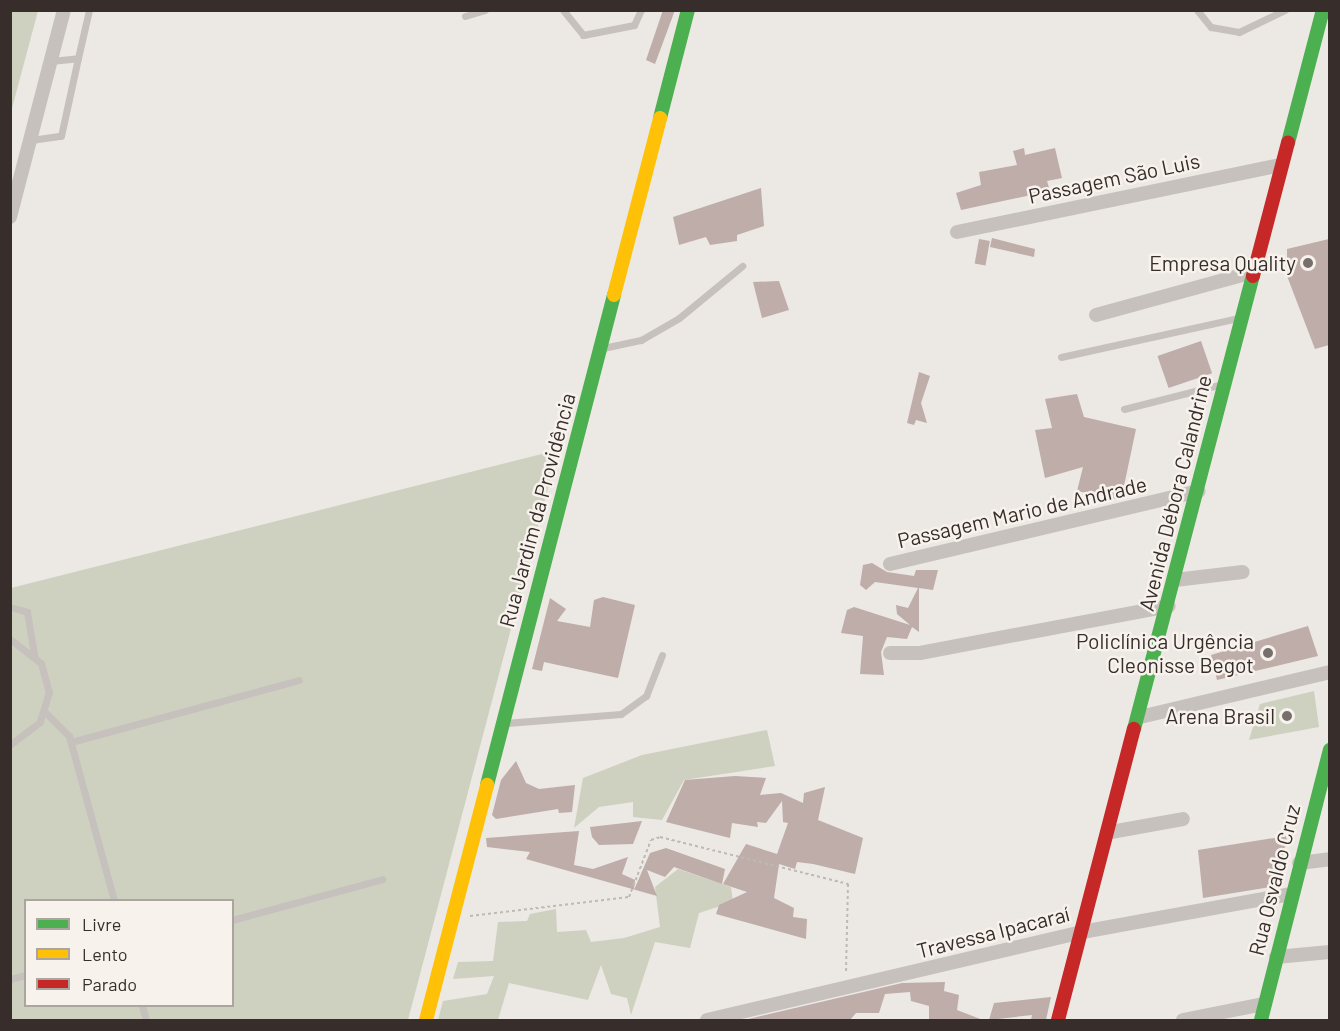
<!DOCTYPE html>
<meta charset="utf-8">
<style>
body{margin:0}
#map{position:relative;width:1340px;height:1031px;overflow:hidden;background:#ece8e4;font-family:Barlow,sans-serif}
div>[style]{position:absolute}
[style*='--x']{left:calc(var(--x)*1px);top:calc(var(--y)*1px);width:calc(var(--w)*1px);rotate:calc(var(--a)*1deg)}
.green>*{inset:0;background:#ced1c0}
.building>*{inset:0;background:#beada8;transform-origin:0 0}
.path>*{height:2px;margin-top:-1px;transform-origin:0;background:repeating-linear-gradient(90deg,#bfb9b5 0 3px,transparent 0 6px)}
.lane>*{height:7px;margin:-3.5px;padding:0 3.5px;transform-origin:3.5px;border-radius:3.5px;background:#c6c1bd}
.street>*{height:14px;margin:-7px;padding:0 7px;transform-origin:7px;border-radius:7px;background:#c6c1bd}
.fast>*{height:14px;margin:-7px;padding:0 7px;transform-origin:7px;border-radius:7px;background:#4caf50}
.slow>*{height:14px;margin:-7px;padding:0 7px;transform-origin:7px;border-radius:7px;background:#ffc107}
.jam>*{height:14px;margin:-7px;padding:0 7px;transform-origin:7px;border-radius:7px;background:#c62828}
.dots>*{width:16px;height:16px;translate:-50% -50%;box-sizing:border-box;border:3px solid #f8f2ed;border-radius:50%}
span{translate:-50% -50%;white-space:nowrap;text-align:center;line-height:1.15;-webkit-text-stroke:5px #f8f2ed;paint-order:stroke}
.street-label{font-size:21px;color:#372e2b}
.poi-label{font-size:21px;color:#372e2b}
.right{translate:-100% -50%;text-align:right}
.frame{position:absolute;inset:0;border:12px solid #372e2b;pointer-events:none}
.legend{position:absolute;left:24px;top:899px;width:210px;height:108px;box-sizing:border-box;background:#f8f2ed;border:2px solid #aba49f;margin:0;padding:8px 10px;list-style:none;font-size:18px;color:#372e2b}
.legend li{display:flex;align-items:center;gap:12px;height:30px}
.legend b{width:30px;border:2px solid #aba49f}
</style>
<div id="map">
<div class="green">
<div style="clip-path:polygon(11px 10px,38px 11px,11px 112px,10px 11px)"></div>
<div style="clip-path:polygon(evenodd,558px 450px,408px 1020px,11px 1020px,11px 588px,558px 450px,26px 900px,232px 900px,232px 1006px,26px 1006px,26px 900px)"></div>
<div style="clip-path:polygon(1314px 691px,1319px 727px,1249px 740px,1260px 704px)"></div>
<div style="clip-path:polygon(767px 730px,775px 766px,684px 780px,662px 820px,633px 817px,633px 802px,599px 807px,574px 828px,583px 778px,642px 755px)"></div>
<div style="clip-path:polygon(678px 869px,731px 887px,733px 902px,699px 913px,690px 948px,655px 942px,631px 1015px,627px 998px,611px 994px,601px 965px,588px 1000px,509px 983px,498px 1020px,438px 1020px,443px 1001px,487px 994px,494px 976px,453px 979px,458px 962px,493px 961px,498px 922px,527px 921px,530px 914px,556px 909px,557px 932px,586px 930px,591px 942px,624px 938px,660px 927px,655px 887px)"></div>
</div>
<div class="building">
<div style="clip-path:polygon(663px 10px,675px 10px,655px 64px,646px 60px)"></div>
<div style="clip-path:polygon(1024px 148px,1025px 155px,1055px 148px,1062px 178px,1047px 181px,1050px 191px,961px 210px,956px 193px,981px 185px,979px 172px,1017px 165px,1013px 151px)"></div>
<div style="clip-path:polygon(761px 188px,764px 226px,737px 235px,737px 241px,710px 245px,706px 237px,679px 245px,673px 217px)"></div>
<div style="clip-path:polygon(992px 238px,1035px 249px,1034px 257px,990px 247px)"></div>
<div style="left:979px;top:239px;width:11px;height:25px;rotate:10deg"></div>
<div style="clip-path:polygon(1329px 239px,1329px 345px,1315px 349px,1287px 276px,1287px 249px)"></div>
<div style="clip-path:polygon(779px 281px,789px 310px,762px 318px,753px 282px)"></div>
<div style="left:1201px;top:341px;width:34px;height:46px;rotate:71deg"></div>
<div style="clip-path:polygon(919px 372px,930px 376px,921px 403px,927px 423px,916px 420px,914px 425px,907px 423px)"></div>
<div style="clip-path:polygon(1077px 394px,1084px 417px,1136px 429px,1121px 500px,1077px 491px,1083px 467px,1045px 478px,1035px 430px,1052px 428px,1045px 399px)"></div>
<div style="clip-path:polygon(872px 563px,887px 572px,914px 576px,916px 570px,938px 570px,933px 590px,919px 588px,919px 632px,912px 627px,907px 639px,887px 637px,881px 652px,884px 675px,860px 674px,863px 636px,841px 633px,847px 610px,854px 607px,910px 625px,897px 614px,896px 605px,908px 608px,918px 588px,875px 582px,866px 590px,860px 585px,863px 565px)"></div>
<div style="clip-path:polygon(603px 597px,635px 605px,618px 678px,544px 662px,542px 671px,532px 669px,550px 598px,566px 609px,557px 621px,590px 627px,594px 600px)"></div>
<div style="clip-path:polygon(1308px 626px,1318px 656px,1217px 680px,1211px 655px)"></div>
<div style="clip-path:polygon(516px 761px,526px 783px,539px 789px,575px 785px,572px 812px,559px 813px,558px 809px,496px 819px,492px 815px,501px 780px)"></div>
<div style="clip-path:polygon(735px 776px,766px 778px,760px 795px,781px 793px,803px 803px,804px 793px,825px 787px,818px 820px,863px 838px,855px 874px,813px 864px,797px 862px,795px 869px,779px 864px,774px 898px,794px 908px,793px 917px,807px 919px,806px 939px,716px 914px,719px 905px,747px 892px,723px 884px,746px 844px,777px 854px,788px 823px,783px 822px,782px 801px,766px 823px,757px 822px,758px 827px,732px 823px,730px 838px,666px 822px,685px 780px)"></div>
<div style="clip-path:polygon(642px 821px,633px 844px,599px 845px,592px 837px,590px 827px)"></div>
<div style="clip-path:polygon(579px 831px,574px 865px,593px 869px,628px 857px,622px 874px,635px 880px,634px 890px,650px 853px,666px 848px,725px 869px,722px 884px,674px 867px,665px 877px,647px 870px,657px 896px,526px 859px,530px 852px,487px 847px,486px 838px)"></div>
<div style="clip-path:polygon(1287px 836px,1277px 886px,1203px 898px,1198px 850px)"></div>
<div style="clip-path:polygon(945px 982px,944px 991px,959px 995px,957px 1010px,983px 1020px,929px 1020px,929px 1006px,911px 1001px,910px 992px,885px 994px,879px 1013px,856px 1013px,850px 1020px,744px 1020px,902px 983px)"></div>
<div style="clip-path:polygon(1051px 997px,1046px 1020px,1031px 1020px,1032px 1015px,989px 1020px,994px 1003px)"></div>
</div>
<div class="path">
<div style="--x:470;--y:916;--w:160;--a:-6.8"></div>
<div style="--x:629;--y:897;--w:61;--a:-68.9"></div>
<div style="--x:651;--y:840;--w:9;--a:-18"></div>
<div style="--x:660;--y:837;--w:194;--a:14"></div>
<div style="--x:848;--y:884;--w:89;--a:91.3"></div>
</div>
<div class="lane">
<div style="--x:563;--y:10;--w:32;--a:51"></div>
<div style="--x:583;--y:35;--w:52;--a:-11.1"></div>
<div style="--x:634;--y:25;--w:17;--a:-65"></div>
<div style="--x:1197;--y:10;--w:22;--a:51"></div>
<div style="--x:1211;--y:27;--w:28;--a:10"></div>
<div style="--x:1239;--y:32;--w:51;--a:-25.6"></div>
<div style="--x:465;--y:16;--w:21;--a:-17"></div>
<div style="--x:51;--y:61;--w:27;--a:-6"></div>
<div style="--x:78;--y:58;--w:49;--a:-77.1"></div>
<div style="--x:31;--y:140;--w:30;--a:-8"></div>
<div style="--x:61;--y:136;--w:80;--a:-77.7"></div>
<div style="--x:603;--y:348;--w:39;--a:-12"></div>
<div style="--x:641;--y:340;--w:44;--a:-30.1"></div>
<div style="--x:679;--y:318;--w:82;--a:-39.5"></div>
<div style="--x:1061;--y:357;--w:182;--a:-12.4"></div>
<div style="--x:1124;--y:409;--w:101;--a:-14.3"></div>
<div style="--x:10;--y:607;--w:18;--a:16"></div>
<div style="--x:27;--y:612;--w:43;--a:80.5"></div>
<div style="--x:10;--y:639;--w:39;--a:38"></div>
<div style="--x:41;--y:663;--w:30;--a:75"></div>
<div style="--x:49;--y:692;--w:31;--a:107"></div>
<div style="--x:40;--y:722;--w:38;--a:143"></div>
<div style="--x:45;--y:712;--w:34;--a:45"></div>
<div style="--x:69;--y:736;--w:170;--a:74.7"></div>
<div style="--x:506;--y:723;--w:115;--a:-4.5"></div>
<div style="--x:621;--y:714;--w:31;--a:-36"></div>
<div style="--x:646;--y:696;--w:44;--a:-68.7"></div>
<div style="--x:71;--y:742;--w:236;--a:-15.2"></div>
<div style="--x:232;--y:920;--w:156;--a:-15.2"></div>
<div style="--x:10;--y:979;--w:16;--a:-14"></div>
<div style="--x:142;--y:1006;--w:15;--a:74"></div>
</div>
<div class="street">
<div style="--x:10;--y:217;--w:214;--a:-75.4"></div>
<div style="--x:957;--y:232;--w:330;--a:-11.7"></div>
<div style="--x:1096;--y:315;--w:163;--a:-15.3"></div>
<div style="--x:890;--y:564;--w:317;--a:-13.3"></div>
<div style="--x:1175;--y:580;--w:68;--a:-6.7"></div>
<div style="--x:890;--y:653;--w:30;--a:0"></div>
<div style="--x:920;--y:653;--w:253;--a:-10.7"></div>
<div style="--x:1140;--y:717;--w:195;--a:-13.3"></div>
<div style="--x:1111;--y:832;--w:73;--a:-10.2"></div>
<div style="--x:1299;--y:863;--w:31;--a:-7"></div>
<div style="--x:1276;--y:957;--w:54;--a:-5.3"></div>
<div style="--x:707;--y:1020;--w:385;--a:-13.2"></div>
<div style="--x:1082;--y:932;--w:213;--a:-10.3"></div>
<div style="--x:1183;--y:1020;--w:83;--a:-11.2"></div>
</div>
<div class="fast">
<div style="--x:660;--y:118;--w:112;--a:-75.5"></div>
<div style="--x:1288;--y:143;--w:138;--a:-75.3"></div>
<div style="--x:1134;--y:729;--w:468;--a:-75.3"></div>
<div style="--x:487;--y:785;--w:506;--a:-75.47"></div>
<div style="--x:1261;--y:1020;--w:279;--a:-75.7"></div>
</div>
<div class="slow">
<div style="--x:614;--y:295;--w:183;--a:-75.4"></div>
<div style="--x:426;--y:1020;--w:243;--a:-75.4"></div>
</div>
<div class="jam">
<div style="--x:1253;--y:276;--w:138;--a:-75.3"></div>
<div style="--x:1058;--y:1020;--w:301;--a:-75.4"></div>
</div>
<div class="dots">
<div style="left:1308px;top:263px;background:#766f6c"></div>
<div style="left:1268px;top:653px;background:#766f6c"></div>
<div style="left:1287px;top:716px;background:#766f6c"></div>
</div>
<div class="street-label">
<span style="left:1114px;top:178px;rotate:-12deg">Passagem São Luis</span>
<span style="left:1175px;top:493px;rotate:-76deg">Avenida Débora Calandrine</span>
<span style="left:537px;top:510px;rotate:-75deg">Rua Jardim da Providência</span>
<span style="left:1022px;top:512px;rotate:-13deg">Passagem Mario de Andrade</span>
<span style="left:1274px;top:880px;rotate:-76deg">Rua Osvaldo Cruz</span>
<span style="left:993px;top:932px;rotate:-14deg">Travessa Ipacaraí</span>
</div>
<div class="poi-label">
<span class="right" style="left:1296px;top:263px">Empresa Quality</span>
<span class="right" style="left:1254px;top:653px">Policlínica Urgência<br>Cleonisse Begot</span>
<span class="right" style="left:1275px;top:716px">Arena Brasil</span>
</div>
<div class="frame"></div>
<ul class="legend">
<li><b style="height:8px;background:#4caf50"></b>Livre</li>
<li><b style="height:8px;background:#ffc107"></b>Lento</li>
<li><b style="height:8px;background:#c62828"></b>Parado</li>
</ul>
</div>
